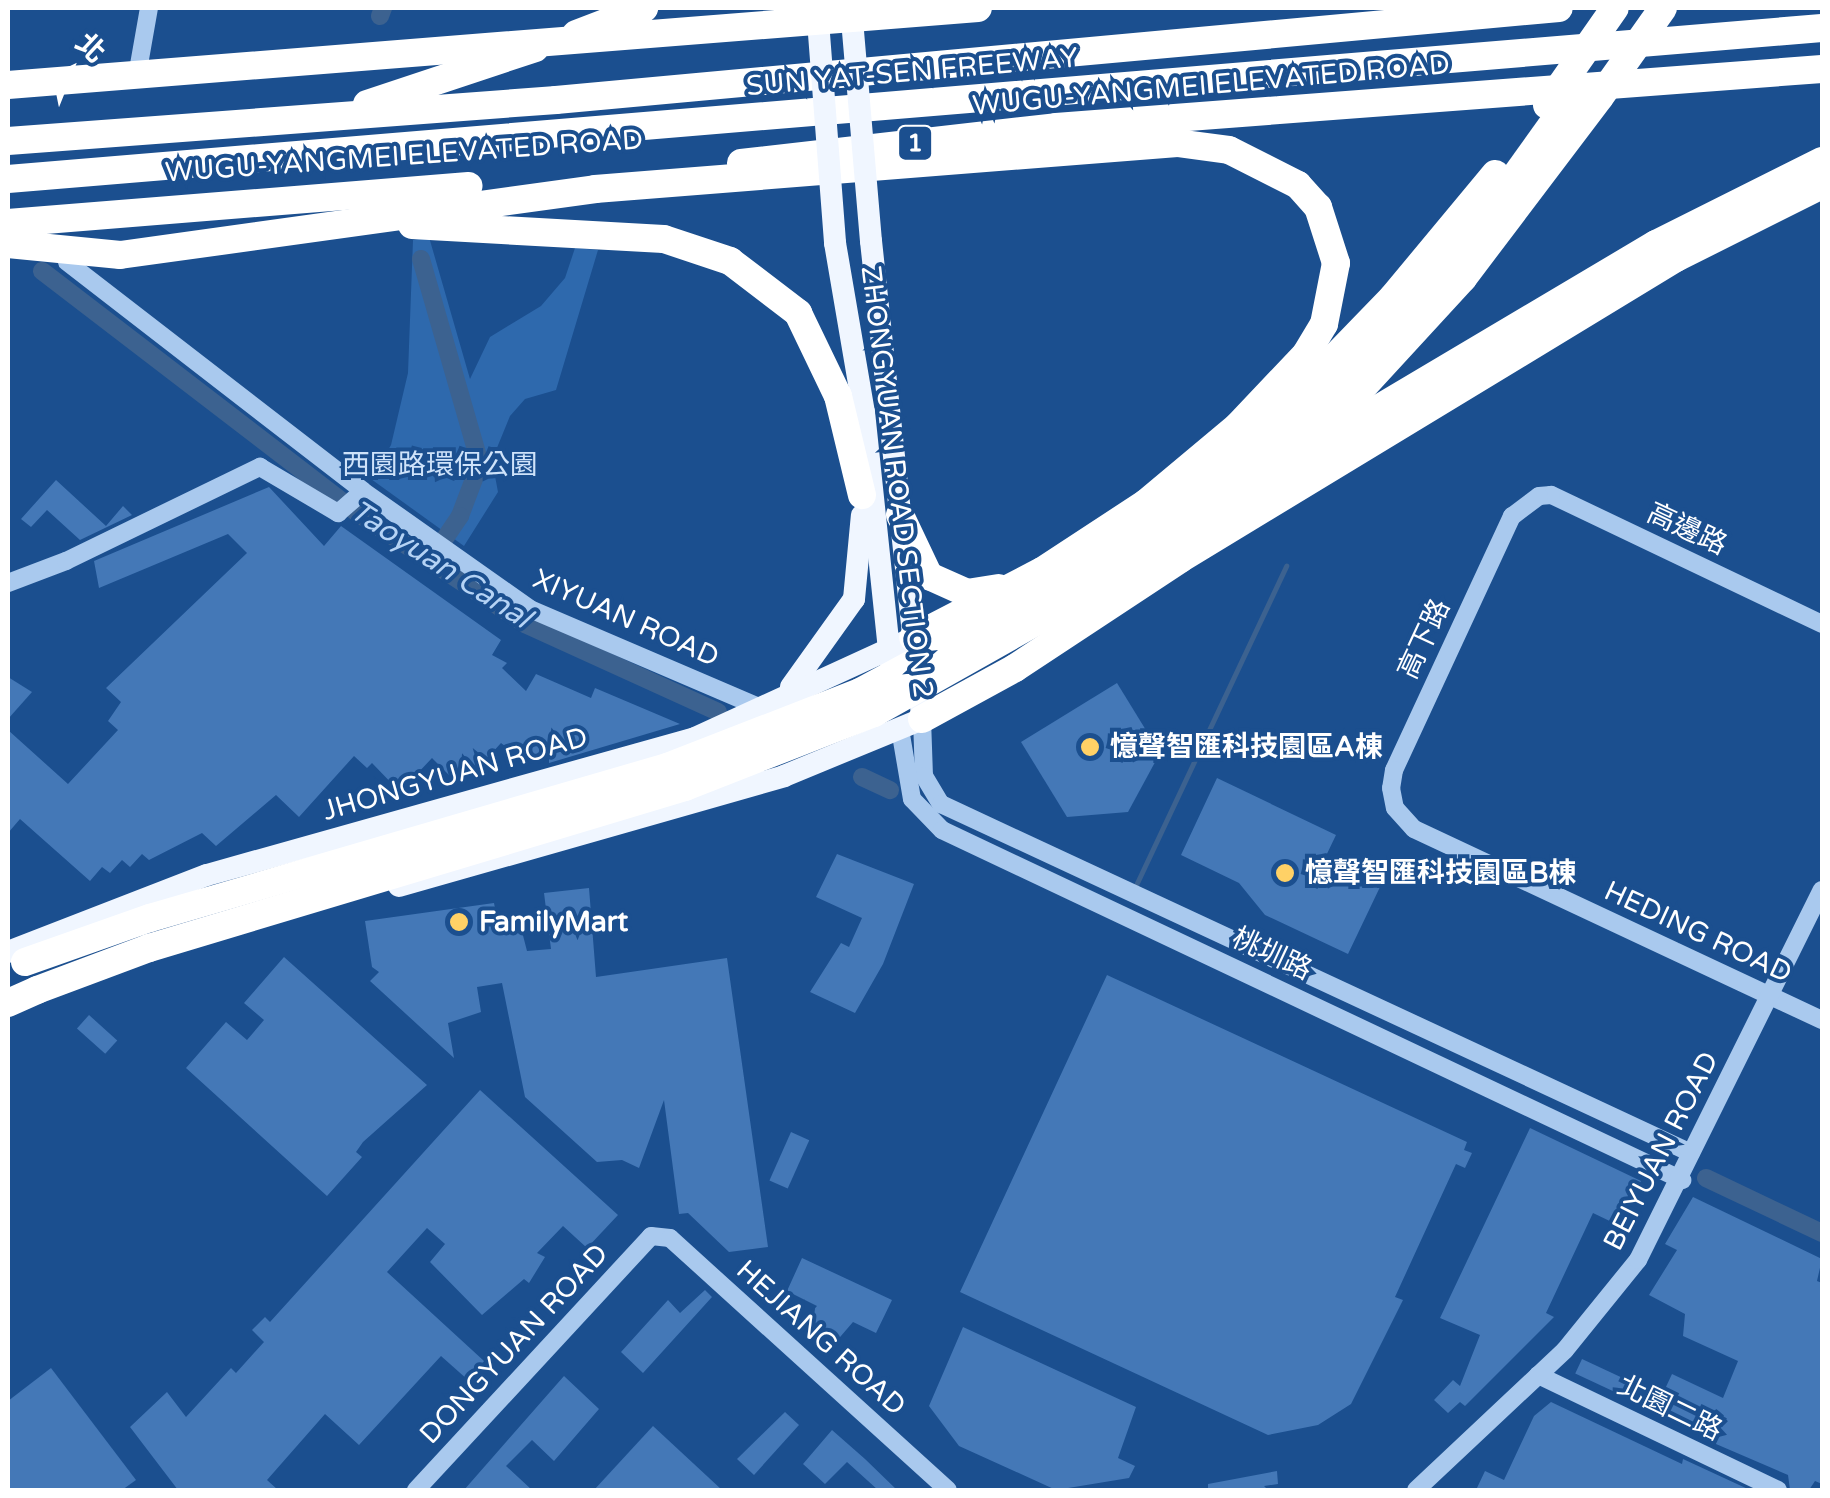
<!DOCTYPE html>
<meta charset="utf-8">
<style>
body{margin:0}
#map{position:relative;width:1830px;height:1498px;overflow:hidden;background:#1b4f8f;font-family:"Varela Round","Noto Sans TC",sans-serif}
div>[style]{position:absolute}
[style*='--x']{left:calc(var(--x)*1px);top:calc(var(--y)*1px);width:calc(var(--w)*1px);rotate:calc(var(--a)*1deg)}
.green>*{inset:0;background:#2e69ad}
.stream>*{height:5px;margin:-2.5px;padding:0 2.5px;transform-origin:2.5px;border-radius:2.5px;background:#3c6290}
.canal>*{height:18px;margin:-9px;padding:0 9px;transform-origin:9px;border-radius:9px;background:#3c6290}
.building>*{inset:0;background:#4478b7;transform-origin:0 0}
.minor>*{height:18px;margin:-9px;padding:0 9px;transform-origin:9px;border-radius:9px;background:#a9c9ee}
.major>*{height:22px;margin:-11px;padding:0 11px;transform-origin:11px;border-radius:11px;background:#f0f6ff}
.highway>*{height:28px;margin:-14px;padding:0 14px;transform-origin:14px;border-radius:14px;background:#fff}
.major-bridge>*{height:22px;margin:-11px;padding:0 11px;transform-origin:11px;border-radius:11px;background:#f0f6ff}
.highway-bridge>*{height:28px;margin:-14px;padding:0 14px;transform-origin:14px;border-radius:14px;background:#fff}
.dots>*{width:28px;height:28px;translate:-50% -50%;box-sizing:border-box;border:5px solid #1b4f8f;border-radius:50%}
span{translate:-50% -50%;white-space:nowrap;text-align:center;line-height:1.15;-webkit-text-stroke:8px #1b4f8f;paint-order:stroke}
.shield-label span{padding:2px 8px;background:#1b4f8f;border:2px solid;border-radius:8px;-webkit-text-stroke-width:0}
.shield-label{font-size:25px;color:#fff;font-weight:700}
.street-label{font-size:28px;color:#fff}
.park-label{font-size:28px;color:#cfe3fa}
.poi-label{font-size:28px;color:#fff;font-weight:700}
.left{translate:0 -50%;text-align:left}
.water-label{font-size:30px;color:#b5d3f5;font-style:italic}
.frame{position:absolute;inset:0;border:10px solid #fff;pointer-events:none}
.north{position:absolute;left:20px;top:20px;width:100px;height:100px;-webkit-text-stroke:8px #1b4f8f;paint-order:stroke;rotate:43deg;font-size:28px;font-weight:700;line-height:40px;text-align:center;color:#fff}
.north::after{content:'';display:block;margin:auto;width:35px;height:45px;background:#fff;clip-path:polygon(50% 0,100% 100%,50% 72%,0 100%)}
</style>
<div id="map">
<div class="green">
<div style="clip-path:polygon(429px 237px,470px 379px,490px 337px,541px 306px,565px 278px,575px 248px,598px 250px,556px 390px,525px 399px,510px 416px,492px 460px,498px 492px,464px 546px,371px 479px,391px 445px,408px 373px,413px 240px)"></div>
</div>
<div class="stream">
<div style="--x:1136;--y:885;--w:353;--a:-64.8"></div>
</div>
<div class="canal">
<div style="--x:380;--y:16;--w:9;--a:-69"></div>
<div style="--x:421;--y:259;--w:212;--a:73.9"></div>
<div style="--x:480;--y:463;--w:57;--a:110.7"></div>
<div style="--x:460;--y:516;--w:48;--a:124"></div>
<div style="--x:42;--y:271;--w:396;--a:37.5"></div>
<div style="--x:356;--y:512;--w:203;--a:33.5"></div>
<div style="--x:525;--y:624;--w:212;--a:24.5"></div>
<div style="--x:862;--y:777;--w:31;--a:25"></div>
<div style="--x:1706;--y:1178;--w:128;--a:25.4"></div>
</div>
<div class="building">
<div style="clip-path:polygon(56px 480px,106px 526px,123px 506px,132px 515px,80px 540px,47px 510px,31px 527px,21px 519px)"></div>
<div style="clip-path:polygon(269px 487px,324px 546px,341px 526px,501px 640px,492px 655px,507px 663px,502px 668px,526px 691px,536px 674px,591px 698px,595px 688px,680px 724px,549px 763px,549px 752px,523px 760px,501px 743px,471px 776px,461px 765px,450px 776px,432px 758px,400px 792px,372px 763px,367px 768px,354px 756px,299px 817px,276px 795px,216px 846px,202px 833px,149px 860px,142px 854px,130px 867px,122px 860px,110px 873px,102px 867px,90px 881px,20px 819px,8px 833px,8px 730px,68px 784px,118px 730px,108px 721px,121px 702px,106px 688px,247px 553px,228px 534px,99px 588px,94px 561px)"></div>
<div style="clip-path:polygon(8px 677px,32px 692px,8px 719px)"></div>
<div style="clip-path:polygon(1117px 683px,1160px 753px,1128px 812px,1067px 817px,1021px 742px)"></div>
<div style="clip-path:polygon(1217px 778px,1336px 835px,1324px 860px,1380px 887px,1348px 954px,1265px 915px,1239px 883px,1181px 855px)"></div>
<div style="clip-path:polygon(837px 854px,914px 884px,883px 964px,855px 1013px,810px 992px,841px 943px,849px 947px,862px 918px,816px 897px)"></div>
<div style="clip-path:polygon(589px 888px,596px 977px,727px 958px,768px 1247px,729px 1252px,688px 1213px,679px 1214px,664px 1100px,639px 1168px,622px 1160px,597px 1162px,525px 1097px,502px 983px,477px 987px,481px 1012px,448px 1023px,454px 1058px,370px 981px,379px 972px,372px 967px,365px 921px,494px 903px,497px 919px,518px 916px,527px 951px,551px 949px,544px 893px)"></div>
<div style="clip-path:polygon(284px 957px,427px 1085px,363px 1142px,356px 1152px,362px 1157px,327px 1196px,186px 1068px,226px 1022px,247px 1040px,264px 1020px,244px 1003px)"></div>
<div style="clip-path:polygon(1107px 975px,1467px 1142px,1464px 1150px,1472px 1153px,1465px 1168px,1456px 1164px,1395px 1297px,1403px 1300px,1351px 1404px,1318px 1425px,1268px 1435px,960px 1292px)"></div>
<div style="left:89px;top:1015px;width:38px;height:18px;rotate:42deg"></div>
<div style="clip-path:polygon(480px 1090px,618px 1215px,587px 1248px,563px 1226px,537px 1253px,545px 1257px,529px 1283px,524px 1279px,482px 1315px,430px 1262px,445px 1244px,427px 1228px,387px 1272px,484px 1361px,477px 1371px,468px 1380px,441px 1356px,359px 1445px,325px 1414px,267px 1480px,278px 1490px,178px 1490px,130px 1427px,167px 1392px,186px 1417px,231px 1368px,236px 1373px,264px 1342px,252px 1330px,265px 1317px,270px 1322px)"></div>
<div style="clip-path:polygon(1530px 1128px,1641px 1181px,1618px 1225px,1593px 1213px,1546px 1313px,1554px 1317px,1465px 1406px,1460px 1402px,1448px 1413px,1434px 1400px,1453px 1380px,1460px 1386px,1480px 1335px,1440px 1318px)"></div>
<div style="left:791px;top:1132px;width:20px;height:53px;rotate:24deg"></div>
<div style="clip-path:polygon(1693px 1197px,1822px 1259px,1817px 1281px,1822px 1283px,1822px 1484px,1815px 1481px,1809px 1490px,1790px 1490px,1788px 1475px,1709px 1441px,1712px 1433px,1657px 1406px,1672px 1374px,1723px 1398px,1738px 1361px,1683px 1336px,1685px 1314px,1649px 1295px,1677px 1250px,1665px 1244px)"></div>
<div style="clip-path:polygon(802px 1258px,892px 1300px,876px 1333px,853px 1322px,828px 1351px,800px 1324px,817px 1306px,787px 1291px)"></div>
<div style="clip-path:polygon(705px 1290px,712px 1297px,643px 1373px,621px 1352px,668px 1300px,680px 1313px)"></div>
<div style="clip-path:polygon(963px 1327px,1136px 1407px,1118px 1458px,1135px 1466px,1129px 1478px,1056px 1490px,959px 1446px,929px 1406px)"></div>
<div style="left:1582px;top:1359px;width:81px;height:16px;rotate:25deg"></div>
<div style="clip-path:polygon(51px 1368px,136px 1480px,122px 1490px,8px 1490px,8px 1401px)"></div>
<div style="clip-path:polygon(564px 1376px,599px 1409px,554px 1461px,532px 1440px,506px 1466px,532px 1490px,464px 1490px)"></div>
<div style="clip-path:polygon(1551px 1402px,1682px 1464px,1683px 1459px,1750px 1490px,1476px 1490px,1485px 1471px,1504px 1480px,1534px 1416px)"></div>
<div style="clip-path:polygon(785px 1412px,799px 1425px,754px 1475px,737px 1459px)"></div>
<div style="clip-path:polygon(653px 1426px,722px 1490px,594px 1490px)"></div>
<div style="clip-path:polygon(832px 1430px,865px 1459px,897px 1490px,878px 1490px,847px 1462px,825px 1484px,803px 1464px)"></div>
<div style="clip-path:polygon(1277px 1471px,1278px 1484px,1264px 1486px,1268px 1490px,1208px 1490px,1208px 1484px)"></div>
</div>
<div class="minor">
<div style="--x:137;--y:76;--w:69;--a:-80"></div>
<div style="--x:67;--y:262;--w:374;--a:37.7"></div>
<div style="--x:363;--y:491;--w:204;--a:35.2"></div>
<div style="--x:530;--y:609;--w:249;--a:23.2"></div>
<div style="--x:8;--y:583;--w:62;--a:-20.8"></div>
<div style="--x:66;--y:561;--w:216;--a:-25.9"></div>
<div style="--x:260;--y:467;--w:91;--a:30.5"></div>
<div style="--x:338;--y:513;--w:33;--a:-41"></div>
<div style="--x:1822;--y:624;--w:300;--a:-154.5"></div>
<div style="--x:1551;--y:495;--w:12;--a:175"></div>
<div style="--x:1539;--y:496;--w:34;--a:143"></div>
<div style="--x:1512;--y:516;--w:280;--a:114.9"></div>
<div style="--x:1394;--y:770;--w:18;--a:99"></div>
<div style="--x:1391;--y:788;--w:20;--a:79"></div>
<div style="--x:1395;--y:808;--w:28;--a:48"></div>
<div style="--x:1414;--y:829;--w:450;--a:25.1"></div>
<div style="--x:922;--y:719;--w:57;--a:88"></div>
<div style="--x:924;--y:776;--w:33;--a:59"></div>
<div style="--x:941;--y:804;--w:827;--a:24.95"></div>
<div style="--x:900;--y:729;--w:71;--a:80.3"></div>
<div style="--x:912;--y:799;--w:43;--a:45.9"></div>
<div style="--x:942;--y:830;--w:819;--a:25.31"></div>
<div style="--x:1538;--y:1375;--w:266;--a:25.6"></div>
<div style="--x:416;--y:1490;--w:346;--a:-47.2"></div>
<div style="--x:651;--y:1236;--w:19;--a:6"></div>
<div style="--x:670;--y:1238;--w:375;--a:42.2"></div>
<div style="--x:1416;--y:1490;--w:204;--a:-43.2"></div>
<div style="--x:1565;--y:1350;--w:116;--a:-51"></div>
<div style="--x:1638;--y:1260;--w:413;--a:-63.6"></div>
</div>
<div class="major">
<div style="--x:871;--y:241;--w:415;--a:83.9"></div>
<div style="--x:835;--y:243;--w:171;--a:80.3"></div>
<div style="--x:864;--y:412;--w:250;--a:84"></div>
<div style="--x:791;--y:687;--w:108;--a:-54.4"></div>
<div style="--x:854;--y:599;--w:84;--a:-84.6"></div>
<div style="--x:399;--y:886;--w:400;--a:-15.9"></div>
<div style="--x:784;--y:776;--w:149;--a:-22.4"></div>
<div style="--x:922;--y:719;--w:13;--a:-94"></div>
<div style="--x:8;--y:952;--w:213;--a:-21.2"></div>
<div style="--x:207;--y:875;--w:507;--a:-15.68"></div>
<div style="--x:695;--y:738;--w:240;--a:-24.6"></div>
</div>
<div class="highway">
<div style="--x:576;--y:34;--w:73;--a:-20.9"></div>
<div style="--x:367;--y:104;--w:177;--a:-18.4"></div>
<div style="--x:8;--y:141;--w:550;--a:-4.28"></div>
<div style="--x:556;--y:100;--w:1007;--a:-5.24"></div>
<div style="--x:741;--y:163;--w:317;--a:-6.5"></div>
<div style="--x:1056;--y:127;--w:768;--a:-4.33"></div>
<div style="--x:8;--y:179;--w:1820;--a:-4.76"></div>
<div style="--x:8;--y:223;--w:462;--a:-4.6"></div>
<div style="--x:412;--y:225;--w:252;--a:3.2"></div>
<div style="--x:664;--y:239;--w:70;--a:18.4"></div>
<div style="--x:730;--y:261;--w:86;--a:37.4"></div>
<div style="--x:798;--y:313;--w:92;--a:64.3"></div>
<div style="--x:838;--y:396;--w:102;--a:76.4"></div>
<div style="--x:8;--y:244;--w:113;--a:5.6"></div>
<div style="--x:120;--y:255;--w:480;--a:-7.9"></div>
<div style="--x:595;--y:189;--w:584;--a:-4.52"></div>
<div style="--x:1177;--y:143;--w:52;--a:7.7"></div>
<div style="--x:1229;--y:150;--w:77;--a:26.9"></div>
<div style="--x:1298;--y:185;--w:30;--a:48"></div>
<div style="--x:1318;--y:207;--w:59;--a:72.2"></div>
<div style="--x:1336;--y:263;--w:62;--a:101.1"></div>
<div style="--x:1324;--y:324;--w:35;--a:121"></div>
<div style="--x:1306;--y:354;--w:99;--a:133.4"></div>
<div style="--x:1238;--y:426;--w:120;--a:140.1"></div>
<div style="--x:1146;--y:503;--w:124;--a:146.8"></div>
<div style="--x:1042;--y:571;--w:145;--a:152.6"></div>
<div style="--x:1656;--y:244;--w:186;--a:-26.6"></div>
<div style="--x:1393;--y:297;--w:160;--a:-50.3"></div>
<div style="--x:1316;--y:438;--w:217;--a:-47.4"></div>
<div style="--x:1463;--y:278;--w:227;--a:-52.9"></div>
<div style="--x:900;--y:515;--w:68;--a:64.6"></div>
<div style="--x:929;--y:576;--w:42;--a:24.1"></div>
<div style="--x:967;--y:593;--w:32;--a:-9"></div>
<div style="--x:1144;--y:539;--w:200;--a:-36.5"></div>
<div style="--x:1305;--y:420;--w:95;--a:-44.6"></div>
<div style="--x:1373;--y:353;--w:129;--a:-48.8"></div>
<div style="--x:1458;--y:256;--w:199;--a:-54.4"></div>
<div style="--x:922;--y:719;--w:106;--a:-28.7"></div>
<div style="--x:1015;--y:668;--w:198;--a:-33.4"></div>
<div style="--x:1180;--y:559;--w:580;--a:-31.25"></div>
<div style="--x:1676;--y:258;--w:163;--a:-26.6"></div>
<div style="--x:8;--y:1003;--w:32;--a:-24"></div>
</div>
<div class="major-bridge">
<div style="--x:817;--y:8;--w:236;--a:85.6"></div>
<div style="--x:851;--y:8;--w:234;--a:85.1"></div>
</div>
<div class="highway-bridge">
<div style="--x:8;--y:85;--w:973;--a:-4.54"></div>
<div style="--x:1600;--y:97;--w:109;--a:-54.7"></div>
<div style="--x:1547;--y:105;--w:118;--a:-55"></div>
<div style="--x:25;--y:962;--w:133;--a:-19.4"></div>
<div style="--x:150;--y:918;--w:539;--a:-16.28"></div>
<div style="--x:667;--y:767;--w:207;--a:-21.2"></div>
<div style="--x:860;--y:692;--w:221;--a:-28.4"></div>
<div style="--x:1054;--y:587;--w:96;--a:-33.5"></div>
<div style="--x:1134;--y:534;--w:223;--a:-40.5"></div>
<div style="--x:1304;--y:389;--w:128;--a:-45.9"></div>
<div style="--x:37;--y:990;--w:120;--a:-20.6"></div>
<div style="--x:149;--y:948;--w:560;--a:-16.72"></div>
<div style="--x:685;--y:787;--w:203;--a:-21.4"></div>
<div style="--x:874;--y:713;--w:253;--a:-29.4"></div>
<div style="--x:1094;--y:589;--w:193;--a:-33.6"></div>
<div style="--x:1255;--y:482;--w:466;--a:-30.7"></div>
</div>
<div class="dots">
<div style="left:1090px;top:747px;background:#ffd166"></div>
<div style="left:1285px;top:873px;background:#ffd166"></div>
<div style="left:459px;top:922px;background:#ffd166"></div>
</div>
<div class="shield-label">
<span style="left:915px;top:143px">1</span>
</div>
<div class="street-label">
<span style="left:912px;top:72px;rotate:-5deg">SUN YAT-SEN FREEWAY</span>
<span style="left:1211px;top:85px;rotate:-5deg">WUGU-YANGMEI ELEVATED ROAD</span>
<span style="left:404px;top:156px;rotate:-4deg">WUGU-YANGMEI ELEVATED ROAD</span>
<span style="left:897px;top:482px;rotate:83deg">ZHONGYUAN ROAD SECTION 2</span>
<span style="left:1687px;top:529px;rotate:25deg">高邊路</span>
<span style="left:626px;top:618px;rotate:24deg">XIYUAN ROAD</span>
<span style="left:1424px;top:639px;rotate:-65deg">高下路</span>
<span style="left:455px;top:774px;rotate:-16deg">JHONGYUAN ROAD</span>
<span style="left:1698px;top:932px;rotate:25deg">HEDING ROAD</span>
<span style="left:1272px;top:954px;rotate:25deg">桃圳路</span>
<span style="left:1661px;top:1151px;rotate:-63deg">BEIYUAN ROAD</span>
<span style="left:821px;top:1338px;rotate:42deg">HEJIANG ROAD</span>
<span style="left:514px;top:1344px;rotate:-47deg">DONGYUAN ROAD</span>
<span style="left:1670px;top:1408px;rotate:26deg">北園二路</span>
</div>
<div class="park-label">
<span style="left:440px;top:465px">西園路環保公園</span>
</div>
<div class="poi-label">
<span class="left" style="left:1110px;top:747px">憶聲智匯科技園區A棟</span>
<span class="left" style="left:1305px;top:873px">憶聲智匯科技園區B棟</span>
<span class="left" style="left:479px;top:922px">FamilyMart</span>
</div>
<div class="water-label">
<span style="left:440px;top:565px;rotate:33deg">Taoyuan Canal</span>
</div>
<div class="frame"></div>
<div class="north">北</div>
</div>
